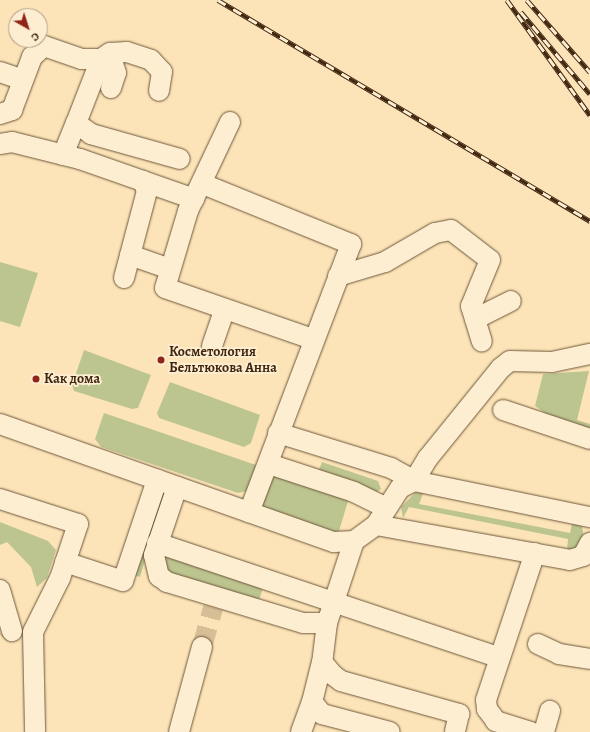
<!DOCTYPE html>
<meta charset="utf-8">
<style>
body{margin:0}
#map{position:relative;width:590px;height:732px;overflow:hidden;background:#fce4b8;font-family:Alegreya,serif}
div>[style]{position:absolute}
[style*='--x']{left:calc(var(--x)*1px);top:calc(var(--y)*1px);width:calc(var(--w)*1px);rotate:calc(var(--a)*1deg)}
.green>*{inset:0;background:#bcc590;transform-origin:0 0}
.minor-tunnel>*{height:20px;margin-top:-10px;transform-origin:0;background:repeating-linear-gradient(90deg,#d6be96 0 20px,transparent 0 30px)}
.roads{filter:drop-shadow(0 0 1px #6e563a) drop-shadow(0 0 1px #6e563a)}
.minor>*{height:20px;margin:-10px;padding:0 10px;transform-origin:10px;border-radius:10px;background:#fdedd1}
.rail>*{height:4.5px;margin-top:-2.25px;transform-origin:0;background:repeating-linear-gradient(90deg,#fdedd1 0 9px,#3f2610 0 18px);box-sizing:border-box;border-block:1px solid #3f2610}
.dots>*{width:11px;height:11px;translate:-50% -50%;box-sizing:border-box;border:2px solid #fdedd1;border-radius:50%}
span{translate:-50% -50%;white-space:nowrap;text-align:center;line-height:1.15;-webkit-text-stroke:3.5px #fdedd1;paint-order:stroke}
.poi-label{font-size:14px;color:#3f2610;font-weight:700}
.left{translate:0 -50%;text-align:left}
.north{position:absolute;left:8px;top:8px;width:40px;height:40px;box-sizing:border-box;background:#fdedd1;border:1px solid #b19d84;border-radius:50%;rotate:141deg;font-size:11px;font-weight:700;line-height:16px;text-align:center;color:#3f2610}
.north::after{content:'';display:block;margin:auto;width:14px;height:18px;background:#8f2418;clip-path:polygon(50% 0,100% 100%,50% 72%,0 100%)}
</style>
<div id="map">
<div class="green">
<div style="clip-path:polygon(0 262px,38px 273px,20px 327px,0 321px)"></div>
<div style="clip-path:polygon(84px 350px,151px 375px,138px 408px,132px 409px,74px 391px,72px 385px)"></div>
<div style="clip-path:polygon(589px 371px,577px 420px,590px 424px,590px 436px,568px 429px,535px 406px,543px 374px)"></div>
<div style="clip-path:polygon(170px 382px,260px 415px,251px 443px,244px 447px,159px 418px,157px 413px)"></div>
<div style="clip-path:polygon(104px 413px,259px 466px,247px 491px,238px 493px,101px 447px,95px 439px)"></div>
<div style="clip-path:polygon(322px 462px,378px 481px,381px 489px,377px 492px,318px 472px)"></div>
<div style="clip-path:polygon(273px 474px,349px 498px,339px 531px,334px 534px,266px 511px,261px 505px)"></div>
<div style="clip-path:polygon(424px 491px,419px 504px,570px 533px,573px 519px,582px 526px,584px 538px,573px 551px,567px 550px,568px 539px,409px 507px,403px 518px,401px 507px,415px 493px)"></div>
<div style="left:150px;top:510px;width:10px;height:67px;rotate:17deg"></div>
<div style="clip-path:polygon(0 522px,48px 541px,56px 550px,47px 578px,37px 587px,31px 567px,7px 542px,0 545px)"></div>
<div style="clip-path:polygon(160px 552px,264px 585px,257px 606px,166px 578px)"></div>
</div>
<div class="minor-tunnel">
<div style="--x:0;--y:634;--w:1;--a:-45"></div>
<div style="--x:202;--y:647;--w:41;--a:-74.2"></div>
</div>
<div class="roads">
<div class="minor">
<div style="--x:0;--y:72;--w:24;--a:19"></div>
<div style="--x:111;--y:88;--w:16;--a:-72"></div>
<div style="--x:116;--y:73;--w:9;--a:-108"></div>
<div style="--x:113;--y:64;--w:13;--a:-157"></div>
<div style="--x:101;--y:59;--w:69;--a:111.3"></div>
<div style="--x:76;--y:123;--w:19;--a:36"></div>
<div style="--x:91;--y:134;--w:92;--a:15.7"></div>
<div style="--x:0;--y:114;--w:13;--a:-18"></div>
<div style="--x:12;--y:110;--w:57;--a:-69.3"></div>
<div style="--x:32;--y:57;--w:16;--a:-43"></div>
<div style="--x:44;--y:46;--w:39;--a:19"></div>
<div style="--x:81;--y:59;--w:20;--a:0"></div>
<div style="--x:101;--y:59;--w:11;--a:-34"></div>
<div style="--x:110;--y:53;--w:17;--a:-3"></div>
<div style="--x:127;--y:52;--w:25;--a:18"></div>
<div style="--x:151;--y:60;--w:16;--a:47"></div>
<div style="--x:162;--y:72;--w:19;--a:99"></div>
<div style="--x:230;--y:122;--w:98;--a:115.3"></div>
<div style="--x:188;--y:211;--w:80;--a:106.6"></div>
<div style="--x:165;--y:288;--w:156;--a:19.1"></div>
<div style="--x:0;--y:144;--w:12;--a:-9"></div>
<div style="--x:12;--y:142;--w:70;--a:14"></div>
<div style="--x:80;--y:159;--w:121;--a:19.3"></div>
<div style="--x:63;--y:155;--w:35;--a:-68"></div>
<div style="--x:203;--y:184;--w:160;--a:22.1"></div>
<div style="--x:351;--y:244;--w:287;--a:110.8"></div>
<div style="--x:130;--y:255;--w:42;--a:19.3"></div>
<div style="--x:338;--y:276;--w:49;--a:-16.6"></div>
<div style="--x:385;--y:262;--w:58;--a:-30.1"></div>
<div style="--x:435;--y:233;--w:16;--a:-11"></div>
<div style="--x:451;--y:230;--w:49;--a:37.6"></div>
<div style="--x:490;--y:260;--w:50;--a:112.4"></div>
<div style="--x:471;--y:306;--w:37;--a:73"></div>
<div style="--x:124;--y:278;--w:90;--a:-75.2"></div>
<div style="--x:147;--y:191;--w:11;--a:-112"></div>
<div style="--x:475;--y:319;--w:40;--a:-26.6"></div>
<div style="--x:212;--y:346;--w:39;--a:-71"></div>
<div style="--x:503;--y:410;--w:92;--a:18.4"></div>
<div style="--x:0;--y:424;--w:354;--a:19.5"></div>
<div style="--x:334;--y:542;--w:20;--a:-3"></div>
<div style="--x:354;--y:541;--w:27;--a:-36"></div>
<div style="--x:376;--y:525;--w:44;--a:-57"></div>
<div style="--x:400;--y:488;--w:16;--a:-27"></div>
<div style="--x:414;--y:481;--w:27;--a:-59"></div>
<div style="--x:428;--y:458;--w:116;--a:-51"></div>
<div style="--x:501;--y:368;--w:11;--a:-38"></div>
<div style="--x:510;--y:361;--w:42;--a:1.4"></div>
<div style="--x:552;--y:362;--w:39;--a:-12"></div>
<div style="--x:278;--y:433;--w:118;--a:17.2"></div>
<div style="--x:391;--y:468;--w:26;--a:29"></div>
<div style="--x:414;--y:481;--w:180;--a:11.6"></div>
<div style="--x:269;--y:464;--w:89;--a:18.2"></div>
<div style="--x:354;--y:492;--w:34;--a:26"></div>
<div style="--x:177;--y:487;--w:72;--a:108.7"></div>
<div style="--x:154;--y:555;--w:22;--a:77"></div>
<div style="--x:159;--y:576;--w:10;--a:37"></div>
<div style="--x:167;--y:582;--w:142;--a:16.8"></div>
<div style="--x:303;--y:623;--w:24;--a:0"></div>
<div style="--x:327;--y:623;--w:86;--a:-71.8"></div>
<div style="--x:0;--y:499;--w:82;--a:17.8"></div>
<div style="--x:78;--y:524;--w:57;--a:108.4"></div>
<div style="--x:60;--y:578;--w:60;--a:116.6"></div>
<div style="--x:33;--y:632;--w:99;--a:88.8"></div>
<div style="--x:376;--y:525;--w:197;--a:10.2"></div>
<div style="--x:570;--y:560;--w:14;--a:-17"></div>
<div style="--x:583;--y:556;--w:15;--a:-62"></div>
<div style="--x:157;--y:543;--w:360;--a:18.5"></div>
<div style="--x:65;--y:562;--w:61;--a:18.1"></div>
<div style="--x:123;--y:581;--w:107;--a:-71.4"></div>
<div style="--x:0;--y:590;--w:43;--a:73.7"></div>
<div style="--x:327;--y:623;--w:39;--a:97"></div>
<div style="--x:322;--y:662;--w:17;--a:50"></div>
<div style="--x:333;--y:675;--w:10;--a:37"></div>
<div style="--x:341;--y:681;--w:123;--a:15.6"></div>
<div style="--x:459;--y:714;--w:18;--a:103"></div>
<div style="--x:538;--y:644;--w:23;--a:25"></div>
<div style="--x:559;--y:654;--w:31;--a:9"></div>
<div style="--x:322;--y:662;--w:41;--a:104"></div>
<div style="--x:312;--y:702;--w:16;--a:50"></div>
<div style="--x:322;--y:714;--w:70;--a:14.8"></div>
<div style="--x:179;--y:732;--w:88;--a:-74.9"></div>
<div style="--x:301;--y:732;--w:32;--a:-70"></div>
<div style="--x:531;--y:732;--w:37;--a:-163"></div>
<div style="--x:496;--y:721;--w:15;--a:-127"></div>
<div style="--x:487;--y:709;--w:9;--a:-96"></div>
<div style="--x:486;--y:700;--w:155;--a:-71.6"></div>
<div style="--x:544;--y:732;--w:22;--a:-74"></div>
</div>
</div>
<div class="rail">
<div style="--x:218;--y:0;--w:433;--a:30.7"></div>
<div style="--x:507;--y:0;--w:142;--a:54.2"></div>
<div style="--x:527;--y:0;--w:96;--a:48.8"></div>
<div style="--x:521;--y:12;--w:107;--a:49.9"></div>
</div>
<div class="dots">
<div style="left:161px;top:360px;background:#8f2418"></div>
<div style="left:36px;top:379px;background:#8f2418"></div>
</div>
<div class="poi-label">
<span class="left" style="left:169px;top:360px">Косметология<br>Бельтюкова Анна</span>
<span class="left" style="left:44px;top:379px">Как дома</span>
</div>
<div class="north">С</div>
</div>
